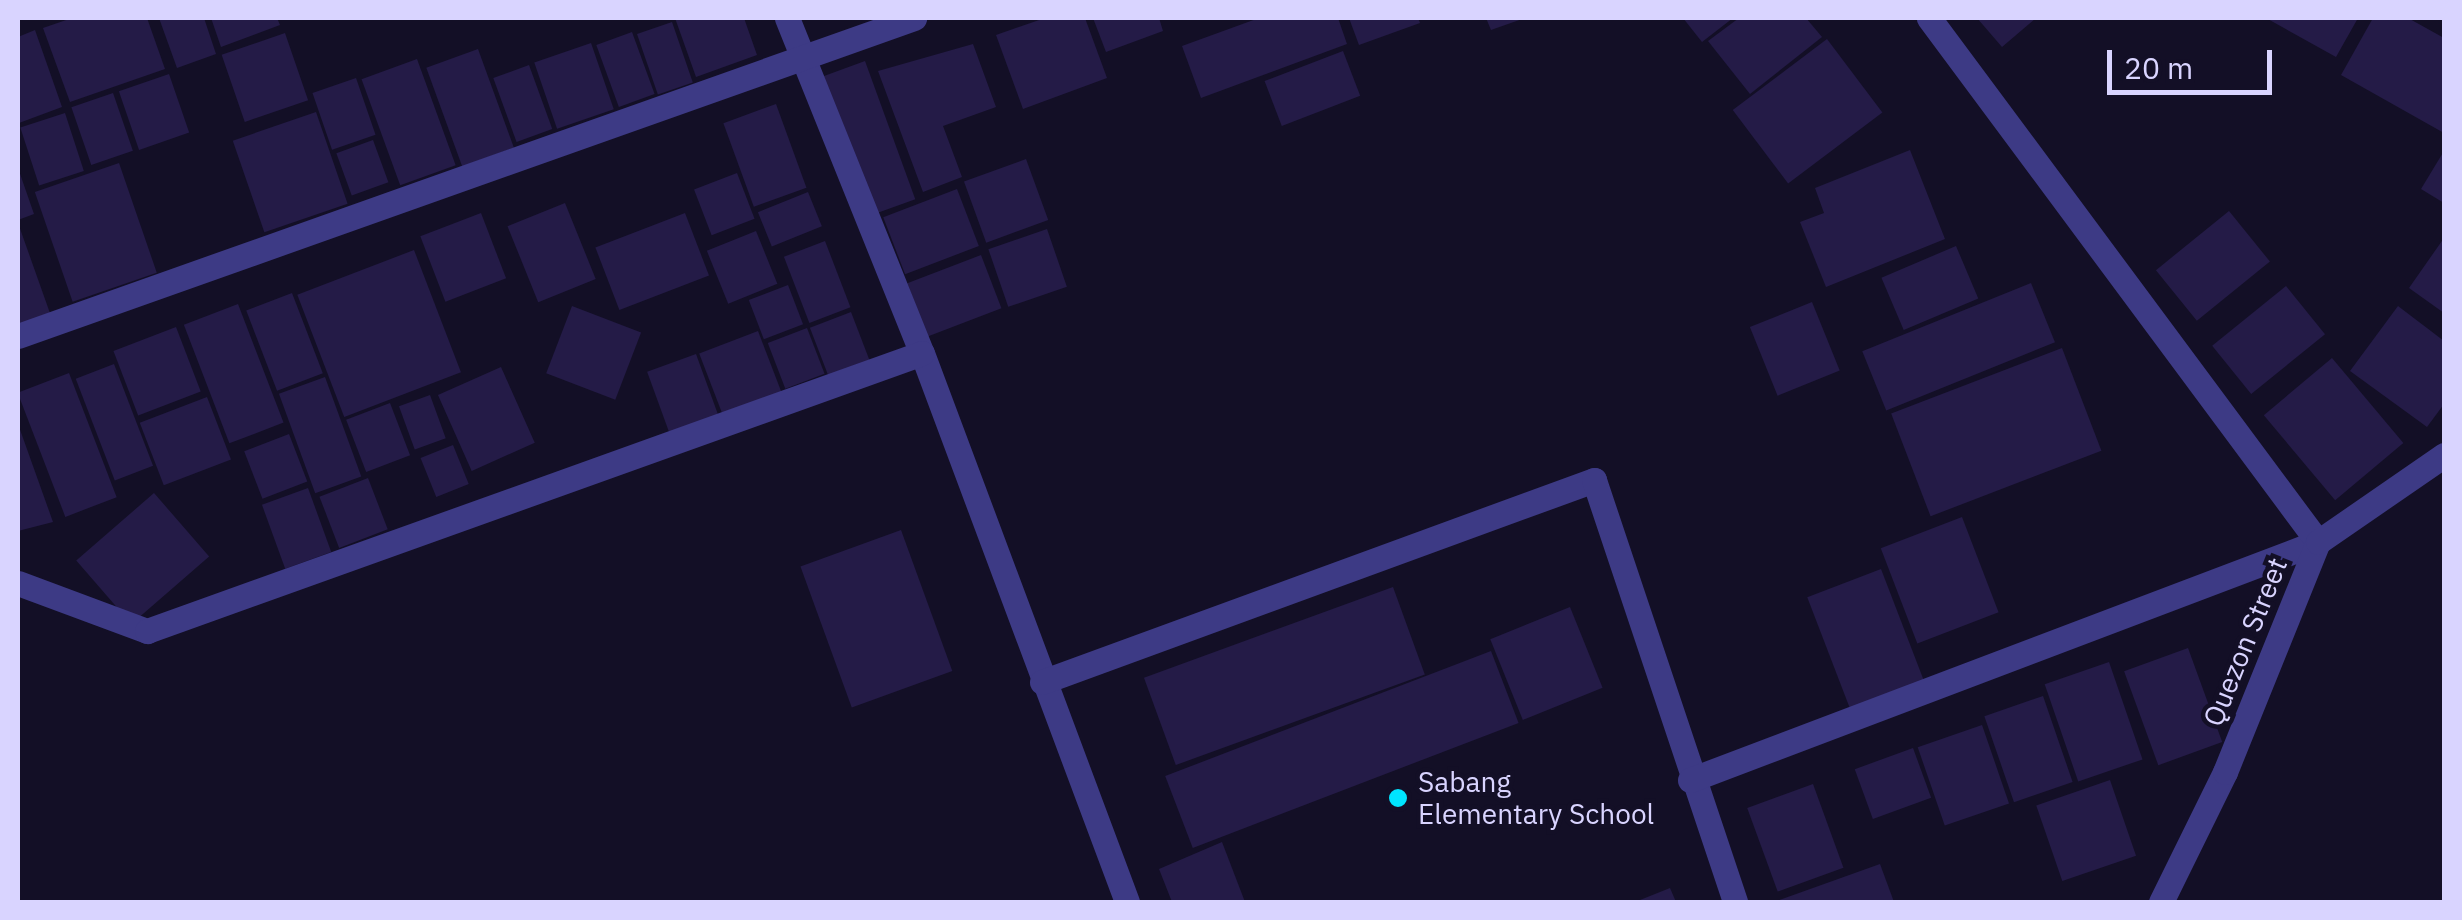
<!DOCTYPE html>
<style>
body{margin:0}
#map{position:relative;width:2462px;height:920px;overflow:hidden;background:#130f26;font-family:"IBM Plex Sans",sans-serif}
div>[style]{position:absolute}
[style*='--x']{left:calc(var(--x)*1px);top:calc(var(--y)*1px);width:calc(var(--w)*1px);rotate:calc(var(--a)*1deg)}
.building>*{inset:0;background:#241b47;transform-origin:0 0}
.street>*{height:25px;margin:-12.5px;padding:0 12.5px;transform-origin:12.5px;border-radius:12.5px;background:#3d3a85}
.dots>*{width:28px;height:28px;translate:-50% -50%;box-sizing:border-box;border:5px solid #130f26;border-radius:50%}
span{translate:-50% -50%;white-space:nowrap;text-align:center;line-height:1.15;-webkit-text-stroke:9px #130f26;paint-order:stroke}
.street-label{font-size:28px;color:#d9d4ff}
.poi-label{font-size:28px;color:#d9d4ff}
.left{translate:0 -50%;text-align:left}
.frame{position:absolute;inset:0;border:20px solid #d9d4ff;pointer-events:none}
.scale{position:absolute;left:2107px;top:50px;width:165px;height:45px;box-sizing:border-box;border:5px solid #d9d4ff;border-top:0;padding-left:12px;font-size:30px;line-height:35px;white-space:nowrap;color:#d9d4ff;-webkit-text-stroke:8px #130f26;paint-order:stroke}
</style>
<div id="map">
<div class="building">
<div style="clip-path:polygon(72px 18px,147px 18px,165px 69px,70px 102px,43px 28px)"></div>
<div style="clip-path:polygon(159px 18px,204px 18px,216px 54px,177px 68px)"></div>
<div style="clip-path:polygon(211px 18px,277px 18px,280px 25px,221px 47px)"></div>
<div style="clip-path:polygon(675px 18px,744px 18px,757px 55px,696px 77px)"></div>
<div style="clip-path:polygon(1045px 18px,1085px 18px,1107px 78px,1023px 109px,996px 35px)"></div>
<div style="clip-path:polygon(1093px 18px,1159px 18px,1163px 31px,1106px 52px)"></div>
<div style="clip-path:polygon(1259px 18px,1338px 18px,1347px 44px,1201px 98px,1182px 46px)"></div>
<div style="clip-path:polygon(1349px 18px,1418px 18px,1420px 23px,1359px 45px)"></div>
<div style="clip-path:polygon(1486px 18px,1525px 18px,1491px 30px)"></div>
<div style="clip-path:polygon(1683px 18px,1733px 18px,1702px 42px)"></div>
<div style="clip-path:polygon(1739px 18px,1806px 18px,1822px 37px,1750px 94px,1708px 41px)"></div>
<div style="clip-path:polygon(1977px 18px,2036px 18px,2002px 47px)"></div>
<div style="clip-path:polygon(2266px 18px,2358px 18px,2336px 57px)"></div>
<div style="clip-path:polygon(2373px 18px,2408px 18px,2444px 38px,2444px 133px,2341px 75px)"></div>
<div style="left:672px;top:22px;width:64px;height:37px;rotate:71deg"></div>
<div style="clip-path:polygon(35px 30px,62px 107px,19px 123px,18px 37px)"></div>
<div style="left:632px;top:32px;width:66px;height:38px;rotate:70deg"></div>
<div style="left:285px;top:33px;width:71px;height:67px;rotate:71deg"></div>
<div style="left:1827px;top:39px;width:92px;height:118px;rotate:53deg"></div>
<div style="left:591px;top:43px;width:70px;height:60px;rotate:71deg"></div>
<div style="clip-path:polygon(973px 44px,996px 107px,943px 126px,962px 177px,923px 192px,878px 71px)"></div>
<div style="left:478px;top:49px;width:105px;height:55px;rotate:70deg"></div>
<div style="left:1343px;top:51px;width:48px;height:84px;rotate:69deg"></div>
<div style="left:417px;top:59px;width:113px;height:59px;rotate:70deg"></div>
<div style="left:865px;top:61px;width:147px;height:45px;rotate:70deg"></div>
<div style="left:529px;top:65px;width:68px;height:38px;rotate:70deg"></div>
<div style="left:169px;top:74px;width:62px;height:53px;rotate:71deg"></div>
<div style="left:356px;top:78px;width:60px;height:46px;rotate:71deg"></div>
<div style="left:113px;top:93px;width:61px;height:44px;rotate:71deg"></div>
<div style="left:776px;top:104px;width:89px;height:56px;rotate:70deg"></div>
<div style="left:316px;top:112px;width:97px;height:88px;rotate:71deg"></div>
<div style="left:65px;top:113px;width:61px;height:47px;rotate:72deg"></div>
<div style="left:373px;top:140px;width:45px;height:39px;rotate:70deg"></div>
<div style="clip-path:polygon(1910px 150px,1945px 239px,1826px 287px,1800px 222px,1824px 213px,1815px 188px)"></div>
<div style="clip-path:polygon(2444px 151px,2444px 203px,2421px 189px)"></div>
<div style="left:1026px;top:159px;width:65px;height:66px;rotate:70deg"></div>
<div style="left:119px;top:163px;width:116px;height:89px;rotate:71deg"></div>
<div style="clip-path:polygon(18px 168px,34px 214px,18px 220px)"></div>
<div style="left:737px;top:173px;width:49px;height:46px;rotate:69deg"></div>
<div style="left:957px;top:189px;width:61px;height:79px;rotate:69deg"></div>
<div style="left:808px;top:192px;width:37px;height:54px;rotate:68deg"></div>
<div style="left:565px;top:203px;width:82px;height:62px;rotate:68deg"></div>
<div style="left:2229px;top:211px;width:65px;height:94px;rotate:51deg"></div>
<div style="left:481px;top:213px;width:70px;height:65px;rotate:69deg"></div>
<div style="left:685px;top:213px;width:67px;height:96px;rotate:69deg"></div>
<div style="clip-path:polygon(18px 223px,51px 316px,18px 328px)"></div>
<div style="left:1047px;top:229px;width:61px;height:62px;rotate:71deg"></div>
<div style="left:756px;top:231px;width:57px;height:53px;rotate:68deg"></div>
<div style="clip-path:polygon(2444px 238px,2444px 313px,2409px 288px)"></div>
<div style="left:825px;top:241px;width:71px;height:44px;rotate:69deg"></div>
<div style="left:1956px;top:246px;width:57px;height:81px;rotate:67deg"></div>
<div style="left:414px;top:250px;width:131px;height:125px;rotate:69deg"></div>
<div style="left:981px;top:255px;width:57px;height:79px;rotate:69deg"></div>
<div style="left:2031px;top:283px;width:64px;height:182px;rotate:68deg"></div>
<div style="left:788px;top:285px;width:42px;height:42px;rotate:69deg"></div>
<div style="left:2286px;top:286px;width:62px;height:95px;rotate:51deg"></div>
<div style="left:292px;top:293px;width:86px;height:49px;rotate:69deg"></div>
<div style="left:1812px;top:302px;width:74px;height:67px;rotate:68deg"></div>
<div style="left:238px;top:304px;width:127px;height:58px;rotate:69deg"></div>
<div style="left:572px;top:306px;width:74px;height:72px;rotate:21deg"></div>
<div style="clip-path:polygon(2398px 306px,2444px 341px,2444px 404px,2427px 427px,2350px 371px)"></div>
<div style="left:851px;top:312px;width:53px;height:44px;rotate:69deg"></div>
<div style="left:176px;top:327px;width:69px;height:67px;rotate:69deg"></div>
<div style="left:807px;top:328px;width:49px;height:42px;rotate:69deg"></div>
<div style="left:758px;top:331px;width:72px;height:63px;rotate:69deg"></div>
<div style="left:2062px;top:348px;width:110px;height:183px;rotate:69deg"></div>
<div style="left:696px;top:354px;width:67px;height:52px;rotate:70deg"></div>
<div style="left:2332px;top:358px;width:111px;height:89px;rotate:50deg"></div>
<div style="left:114px;top:364px;width:109px;height:41px;rotate:69deg"></div>
<div style="left:501px;top:367px;width:83px;height:69px;rotate:66deg"></div>
<div style="left:69px;top:373px;width:133px;height:55px;rotate:69deg"></div>
<div style="left:325px;top:377px;width:106px;height:49px;rotate:70deg"></div>
<div style="left:430px;top:395px;width:46px;height:33px;rotate:70deg"></div>
<div style="left:207px;top:397px;width:67px;height:72px;rotate:69deg"></div>
<div style="left:390px;top:403px;width:56px;height:47px;rotate:69deg"></div>
<div style="clip-path:polygon(18px 424px,53px 522px,18px 531px)"></div>
<div style="left:289px;top:434px;width:51px;height:48px;rotate:69deg"></div>
<div style="left:453px;top:445px;width:42px;height:35px;rotate:68deg"></div>
<div style="left:368px;top:478px;width:55px;height:52px;rotate:69deg"></div>
<div style="left:308px;top:488px;width:68px;height:49px;rotate:70deg"></div>
<div style="left:154px;top:493px;width:84px;height:103px;rotate:49deg"></div>
<div style="left:1962px;top:517px;width:102px;height:87px;rotate:69deg"></div>
<div style="left:901px;top:530px;width:150px;height:107px;rotate:70deg"></div>
<div style="left:1881px;top:569px;width:120px;height:79px;rotate:69deg"></div>
<div style="left:1393px;top:587px;width:93px;height:265px;rotate:70deg"></div>
<div style="left:1570px;top:607px;width:87px;height:86px;rotate:68deg"></div>
<div style="left:2188px;top:648px;width:100px;height:68px;rotate:70deg"></div>
<div style="left:1491px;top:651px;width:77px;height:349px;rotate:69deg"></div>
<div style="left:2109px;top:662px;width:103px;height:68px;rotate:71deg"></div>
<div style="left:2043px;top:696px;width:91px;height:62px;rotate:71deg"></div>
<div style="left:1982px;top:725px;width:83px;height:68px;rotate:71deg"></div>
<div style="left:1913px;top:748px;width:53px;height:62px;rotate:70deg"></div>
<div style="left:2110px;top:780px;width:80px;height:78px;rotate:71deg"></div>
<div style="left:1813px;top:784px;width:89px;height:70px;rotate:70deg"></div>
<div style="clip-path:polygon(1222px 842px,1245px 902px,1172px 902px,1159px 869px)"></div>
<div style="clip-path:polygon(1880px 864px,1894px 902px,1774px 902px)"></div>
<div style="clip-path:polygon(1670px 888px,1676px 902px,1635px 902px)"></div>
</div>
<div class="street">
<div style="--x:787;--y:18;--w:361;--a:68.1"></div>
<div style="--x:922;--y:353;--w:586;--a:69.52"></div>
<div style="--x:18;--y:336;--w:951;--a:-19.54"></div>
<div style="--x:18;--y:583;--w:138;--a:20.4"></div>
<div style="--x:147;--y:631;--w:823;--a:-19.73"></div>
<div style="--x:1042;--y:682;--w:588;--a:-20.1"></div>
<div style="--x:1594;--y:480;--w:445;--a:71.5"></div>
<div style="--x:1690;--y:780;--w:672;--a:-20.76"></div>
<div style="--x:2318;--y:542;--w:653;--a:-126.59"></div>
<div style="--x:2161;--y:902;--w:145;--a:-63.8"></div>
<div style="--x:2225;--y:772;--w:248;--a:-68"></div>
<div style="--x:2318;--y:542;--w:153;--a:-34.6"></div>
</div>
<div class="dots">
<div style="left:1398px;top:798px;background:#00e5ff"></div>
</div>
<div class="street-label">
<span style="left:2245px;top:642px;rotate:-68deg">Quezon Street</span>
</div>
<div class="poi-label">
<span class="left" style="left:1418px;top:798px">Sabang<br>Elementary School</span>
</div>
<div class="frame"></div>
<div class="scale">20 m</div>
</div>
